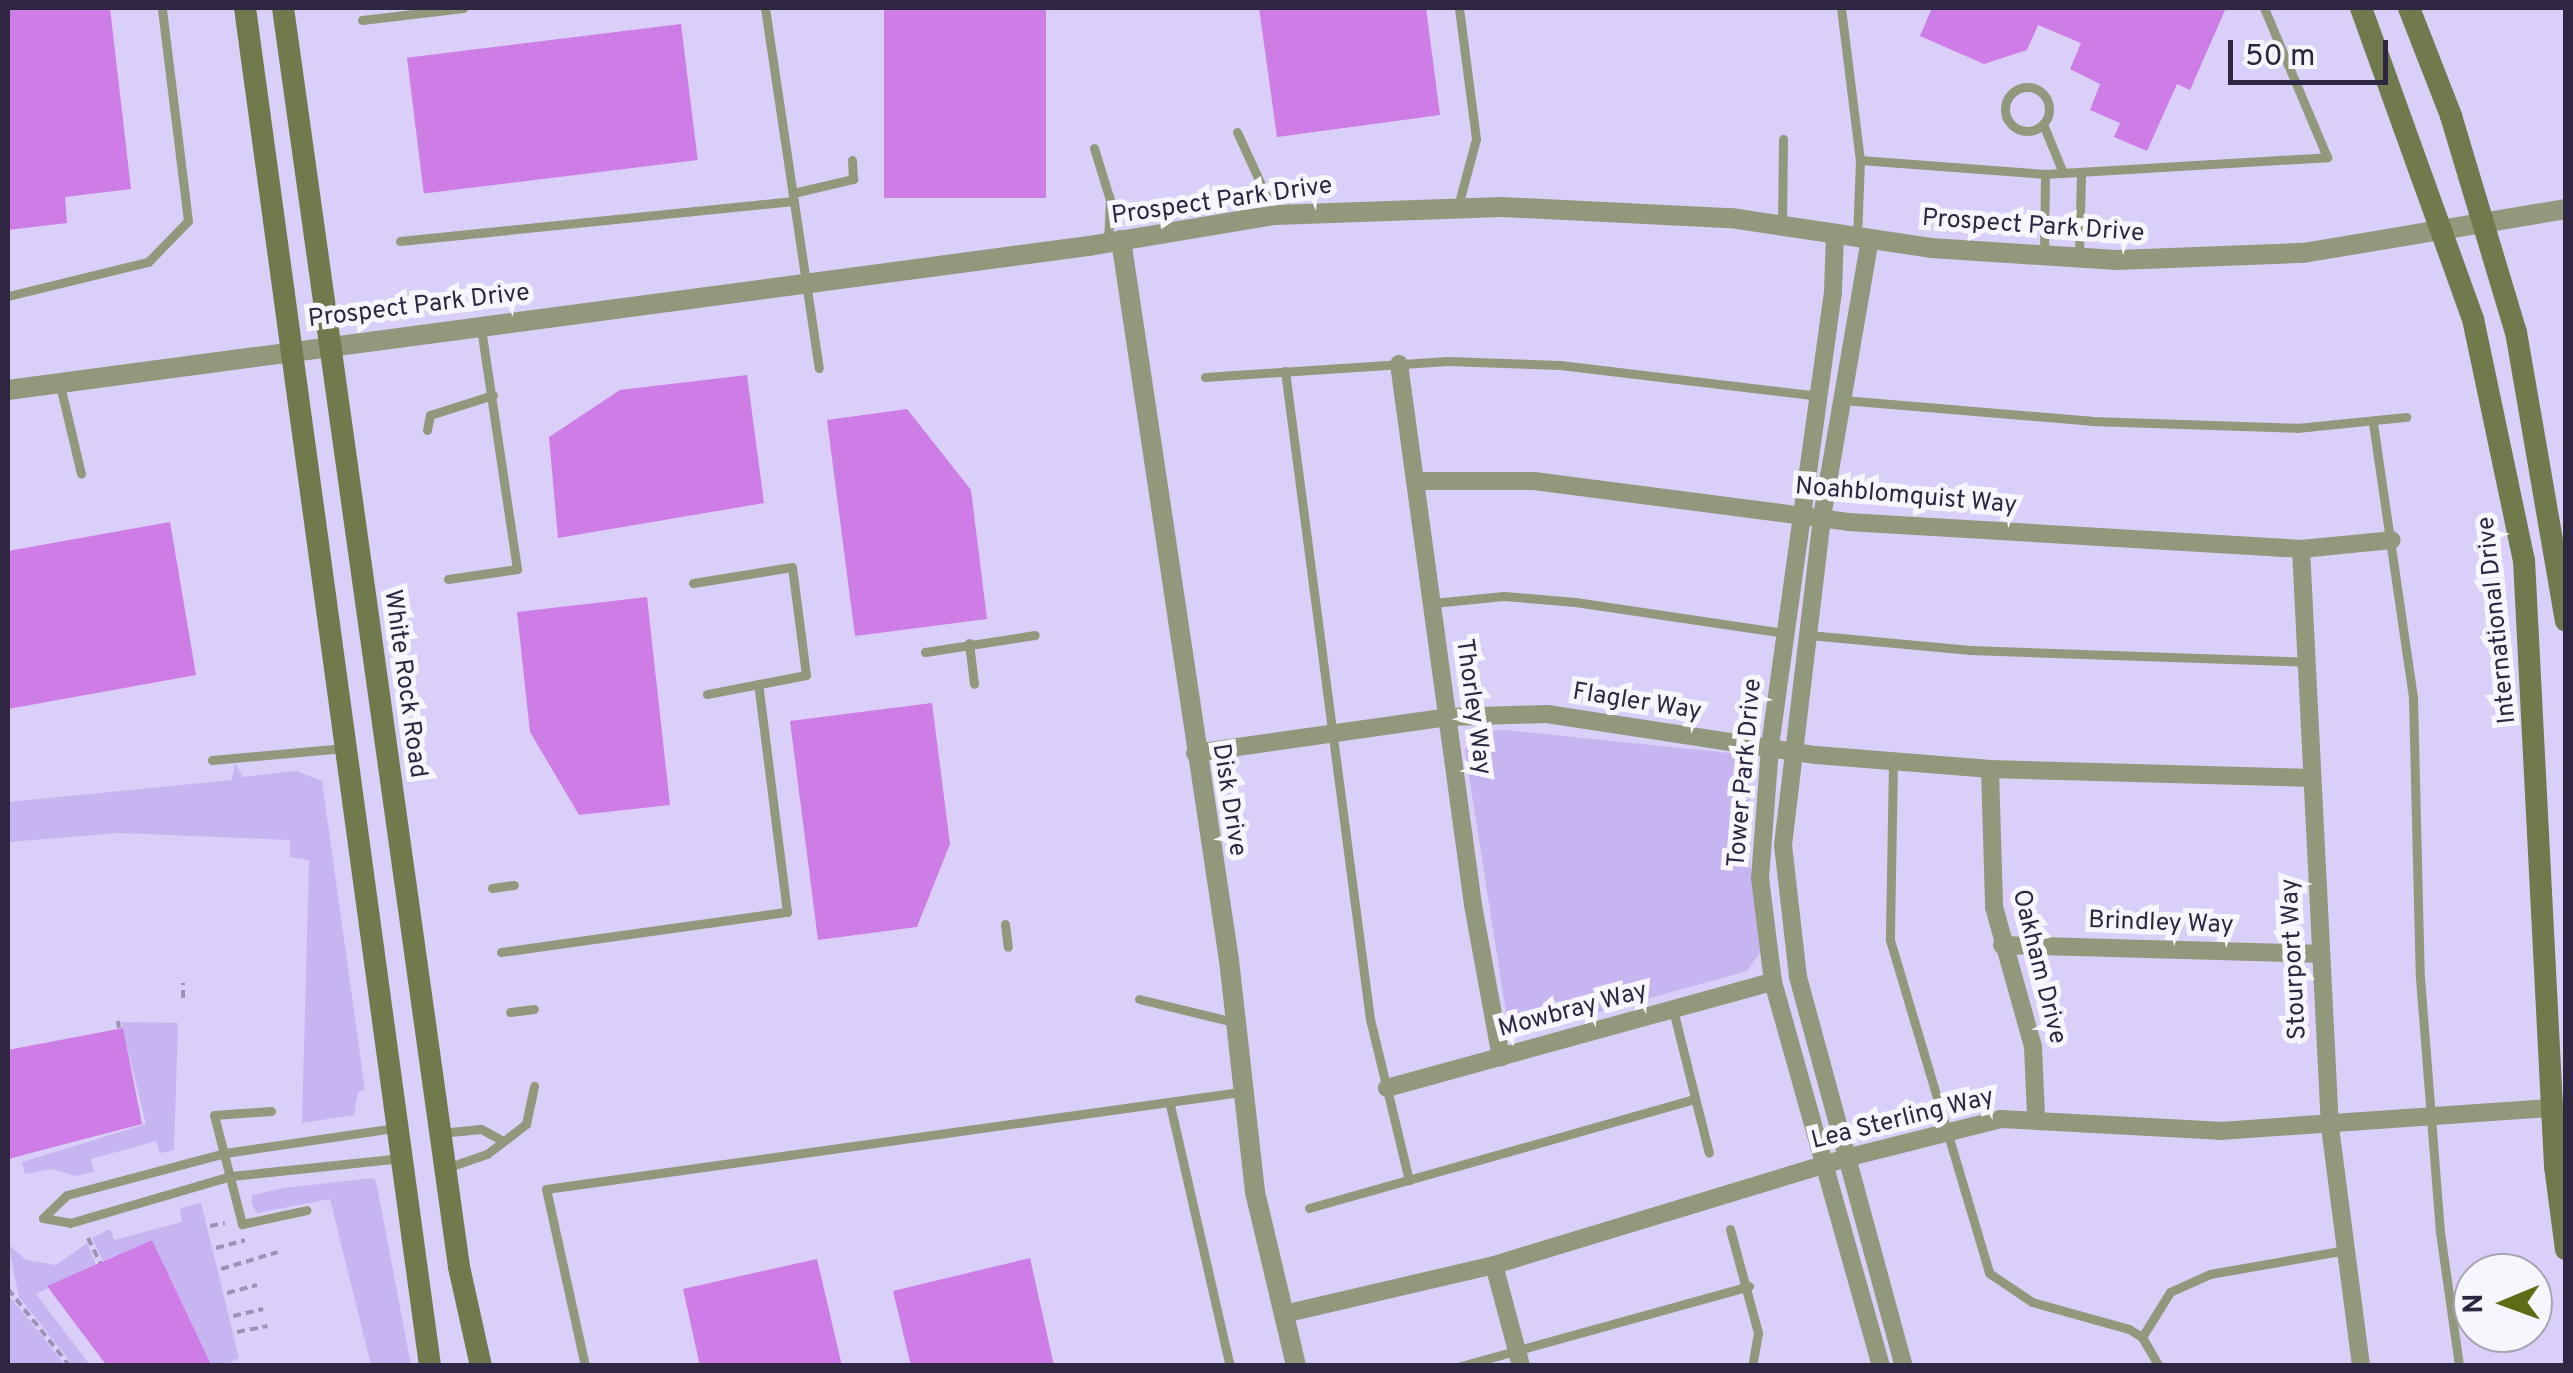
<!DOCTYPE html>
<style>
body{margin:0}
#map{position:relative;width:2573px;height:1373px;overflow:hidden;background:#dacff8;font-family:Overpass,sans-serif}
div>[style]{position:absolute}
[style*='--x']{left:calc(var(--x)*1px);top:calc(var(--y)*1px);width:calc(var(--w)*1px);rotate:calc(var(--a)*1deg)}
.green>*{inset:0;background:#c6b5f0}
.building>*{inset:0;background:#cd7de5;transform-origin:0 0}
.path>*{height:4px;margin-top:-2px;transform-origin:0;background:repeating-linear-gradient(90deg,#9c92b5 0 8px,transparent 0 13px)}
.service>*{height:9px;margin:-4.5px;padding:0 4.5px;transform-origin:4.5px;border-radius:4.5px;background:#92987b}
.service>.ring{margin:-4.5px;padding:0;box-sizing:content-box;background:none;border:9px solid #92987b;border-radius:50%}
.minor>*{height:18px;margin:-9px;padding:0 9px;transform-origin:9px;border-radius:9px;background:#92987b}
.tertiary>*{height:20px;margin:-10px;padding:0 10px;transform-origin:10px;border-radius:10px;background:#92987b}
.secondary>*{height:22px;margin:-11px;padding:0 11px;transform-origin:11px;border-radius:11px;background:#717a4d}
span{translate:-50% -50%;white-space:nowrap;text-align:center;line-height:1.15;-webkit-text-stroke:10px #f8f6fd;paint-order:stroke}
.street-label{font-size:25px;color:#2f2741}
.frame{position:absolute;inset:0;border:10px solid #2f2741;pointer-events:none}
.north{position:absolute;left:2453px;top:1253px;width:100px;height:100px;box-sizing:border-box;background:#f8f6fd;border:2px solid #a8a3b2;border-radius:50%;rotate:269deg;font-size:28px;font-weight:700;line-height:40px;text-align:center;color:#2f2741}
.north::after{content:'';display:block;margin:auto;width:35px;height:45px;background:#5f6c15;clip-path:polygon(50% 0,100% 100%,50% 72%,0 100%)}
.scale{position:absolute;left:2228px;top:40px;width:160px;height:45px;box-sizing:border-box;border:5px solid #2f2741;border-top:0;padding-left:12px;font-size:30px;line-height:35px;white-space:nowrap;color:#2f2741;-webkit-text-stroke:8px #f8f6fd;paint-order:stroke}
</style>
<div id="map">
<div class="green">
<div style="clip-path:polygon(1505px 730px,1740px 754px,1750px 769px,1749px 854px,1760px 952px,1747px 971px,1524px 1033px,1507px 1019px,1465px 750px,1476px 731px)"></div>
<div style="clip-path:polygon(235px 763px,243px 777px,296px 771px,322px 781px,365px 1090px,358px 1092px,354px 1115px,302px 1123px,309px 860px,290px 857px,290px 840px,119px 833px,8px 842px,8px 802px,232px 780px)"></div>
<div style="clip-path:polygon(121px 1022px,178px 1023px,174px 1150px,160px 1153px,156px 1141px,91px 1159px,94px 1172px,77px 1176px,51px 1169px,25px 1174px,22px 1162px,146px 1124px)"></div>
<div style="clip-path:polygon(373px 1178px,376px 1181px,411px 1365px,371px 1365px,330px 1199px,257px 1213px,252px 1205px,252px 1195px,284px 1188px)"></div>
<div style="clip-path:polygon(201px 1203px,239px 1358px,225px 1365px,212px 1365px,152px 1240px,103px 1261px,92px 1238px,110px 1229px,114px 1240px,182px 1222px,180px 1208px)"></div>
<div style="clip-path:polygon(87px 1243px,96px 1265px,36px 1294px,90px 1365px,73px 1365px,19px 1297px,8px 1244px,26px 1260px,56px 1265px)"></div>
<div style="clip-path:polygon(8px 1295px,42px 1336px,65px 1365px,8px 1365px)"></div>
</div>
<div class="building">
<div style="clip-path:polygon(8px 8px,110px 8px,131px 189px,65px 197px,67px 223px,8px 230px)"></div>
<div style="left:884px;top:8px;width:162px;height:190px"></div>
<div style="clip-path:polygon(1259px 8px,1426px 8px,1440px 115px,1277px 137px)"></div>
<div style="clip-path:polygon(1932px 8px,2226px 8px,2190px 90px,2177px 84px,2147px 151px,2114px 137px,2120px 123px,2090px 110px,2100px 84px,2070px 69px,2081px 43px,2038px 25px,2027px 50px,1984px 64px,1920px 36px)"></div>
<div style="left:681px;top:24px;width:137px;height:276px;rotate:83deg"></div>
<div style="clip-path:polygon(747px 375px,764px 503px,558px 538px,549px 437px,620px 390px)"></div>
<div style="clip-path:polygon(907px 409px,971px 490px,987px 619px,855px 636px,827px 420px)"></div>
<div style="clip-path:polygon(170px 522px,196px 675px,8px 709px,8px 551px)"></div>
<div style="clip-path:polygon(647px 597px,670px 805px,579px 815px,530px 732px,517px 612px)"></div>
<div style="clip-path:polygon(932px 703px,950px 844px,917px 927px,818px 940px,790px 721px)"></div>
<div style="clip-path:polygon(123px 1028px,142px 1124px,8px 1159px,8px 1050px)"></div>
<div style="clip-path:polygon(152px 1240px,212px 1366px,107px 1366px,47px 1286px)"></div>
<div style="clip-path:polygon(1030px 1258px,1054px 1366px,911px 1366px,893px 1291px)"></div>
<div style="clip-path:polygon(817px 1259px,842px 1366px,700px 1366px,683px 1289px)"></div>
</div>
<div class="path">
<div style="--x:183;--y:998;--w:15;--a:-90"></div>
<div style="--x:118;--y:1021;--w:7;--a:82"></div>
<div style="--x:210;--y:1226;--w:15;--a:-11"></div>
<div style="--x:88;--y:1238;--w:28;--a:64"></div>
<div style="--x:216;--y:1248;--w:30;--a:-15"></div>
<div style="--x:221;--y:1269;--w:59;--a:-16.6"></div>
<div style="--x:8;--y:1289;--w:99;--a:51.2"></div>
<div style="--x:227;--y:1293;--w:31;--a:-15"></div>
<div style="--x:233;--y:1316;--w:31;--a:-13"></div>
<div style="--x:237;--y:1332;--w:31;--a:-11"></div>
</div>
<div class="service">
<div style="--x:765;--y:8;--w:364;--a:81.5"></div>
<div style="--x:1841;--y:8;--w:153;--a:82.9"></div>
<div style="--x:1860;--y:160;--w:77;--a:92.2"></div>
<div style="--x:362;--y:20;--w:102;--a:-6.8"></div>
<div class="ring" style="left:2005px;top:87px;width:35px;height:35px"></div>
<div style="--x:2043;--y:124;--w:53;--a:67.8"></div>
<div style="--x:1237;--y:132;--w:91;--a:65.4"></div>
<div style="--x:1094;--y:148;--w:54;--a:72.9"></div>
<div style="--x:1110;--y:200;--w:42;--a:92.7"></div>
<div style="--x:1860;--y:160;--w:186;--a:4.3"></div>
<div style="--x:2045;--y:174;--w:283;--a:-3.4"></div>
<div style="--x:2327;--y:157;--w:162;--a:-112.9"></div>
<div style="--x:793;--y:193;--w:62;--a:-13.1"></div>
<div style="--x:853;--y:179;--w:19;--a:-93"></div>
<div style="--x:1458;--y:206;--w:69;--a:-75"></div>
<div style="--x:1476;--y:139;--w:132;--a:-97.4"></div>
<div style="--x:1782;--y:223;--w:84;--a:-89.3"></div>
<div style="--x:400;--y:241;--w:396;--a:-5.8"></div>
<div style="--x:2044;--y:256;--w:82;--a:-89.3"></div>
<div style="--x:2079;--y:256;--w:83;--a:-88.6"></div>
<div style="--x:8;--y:296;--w:144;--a:-13.7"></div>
<div style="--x:148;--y:262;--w:57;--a:-45.7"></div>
<div style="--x:188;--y:221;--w:215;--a:-97"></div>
<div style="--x:1285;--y:371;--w:654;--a:82.53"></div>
<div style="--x:1370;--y:1019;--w:166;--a:76.4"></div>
<div style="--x:1205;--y:377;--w:243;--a:-3.8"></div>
<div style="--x:1447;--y:361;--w:113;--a:2"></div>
<div style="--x:1560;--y:365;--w:261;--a:6.8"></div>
<div style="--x:60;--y:385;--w:91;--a:76.7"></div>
<div style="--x:1843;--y:400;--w:249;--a:4.8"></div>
<div style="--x:2091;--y:421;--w:206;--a:1.9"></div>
<div style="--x:2297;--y:428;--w:110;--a:-5.8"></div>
<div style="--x:2373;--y:423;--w:278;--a:81.7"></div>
<div style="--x:2413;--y:698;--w:280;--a:88.6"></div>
<div style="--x:2420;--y:978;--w:255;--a:85.5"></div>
<div style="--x:2440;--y:1232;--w:135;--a:81.9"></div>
<div style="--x:427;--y:430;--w:15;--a:-79"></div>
<div style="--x:430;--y:415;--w:66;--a:-17.6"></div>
<div style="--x:448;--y:579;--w:70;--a:-8.2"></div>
<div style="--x:517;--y:569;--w:243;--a:-98.5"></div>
<div style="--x:693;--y:583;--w:100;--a:-9.2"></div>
<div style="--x:792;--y:567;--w:109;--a:82.6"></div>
<div style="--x:806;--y:675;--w:101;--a:169.1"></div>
<div style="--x:1433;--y:603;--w:71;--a:-5.6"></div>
<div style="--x:1504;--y:596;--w:71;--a:4.8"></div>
<div style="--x:1575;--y:602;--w:213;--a:8.4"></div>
<div style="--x:1809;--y:635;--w:162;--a:5.3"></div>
<div style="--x:1970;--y:650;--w:337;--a:2"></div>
<div style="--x:969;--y:643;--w:41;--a:83"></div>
<div style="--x:925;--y:652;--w:111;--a:-8.8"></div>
<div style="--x:212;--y:760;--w:133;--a:-5.2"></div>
<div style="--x:1893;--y:761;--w:179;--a:91"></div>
<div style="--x:1890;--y:940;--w:347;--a:73.4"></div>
<div style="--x:1989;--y:1273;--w:52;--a:34"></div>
<div style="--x:2032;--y:1302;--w:101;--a:15.6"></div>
<div style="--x:2129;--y:1329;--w:15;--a:32"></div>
<div style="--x:2142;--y:1337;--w:34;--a:60"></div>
<div style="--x:492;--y:888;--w:22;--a:-8"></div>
<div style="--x:1005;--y:924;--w:23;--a:83"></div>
<div style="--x:501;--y:952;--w:289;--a:-8"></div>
<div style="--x:787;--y:912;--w:230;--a:-97.2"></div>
<div style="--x:1139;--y:999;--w:98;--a:13.6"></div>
<div style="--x:1673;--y:1010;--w:147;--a:75.9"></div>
<div style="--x:510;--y:1012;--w:24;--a:-7"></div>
<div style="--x:1170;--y:1105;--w:268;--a:77.1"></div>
<div style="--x:271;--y:1111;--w:57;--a:176"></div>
<div style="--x:214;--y:1115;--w:113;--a:75.6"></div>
<div style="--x:242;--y:1224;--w:66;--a:-12.2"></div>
<div style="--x:440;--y:1133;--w:41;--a:-5.6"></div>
<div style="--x:481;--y:1129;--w:21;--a:28"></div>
<div style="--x:446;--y:1168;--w:43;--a:-18.9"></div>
<div style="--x:487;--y:1154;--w:49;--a:-37.6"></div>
<div style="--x:526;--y:1124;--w:39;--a:-78"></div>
<div style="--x:1309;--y:1208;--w:401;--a:-15.8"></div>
<div style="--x:43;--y:1218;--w:33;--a:-44"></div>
<div style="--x:67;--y:1195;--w:163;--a:-14.9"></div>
<div style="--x:225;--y:1153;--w:172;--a:-8.4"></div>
<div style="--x:43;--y:1218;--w:27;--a:10"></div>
<div style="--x:70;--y:1223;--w:168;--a:-16.3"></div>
<div style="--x:231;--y:1176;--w:172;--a:-6"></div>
<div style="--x:1730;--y:1229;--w:108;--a:74.9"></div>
<div style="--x:1758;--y:1333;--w:34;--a:100"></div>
<div style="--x:2142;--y:1337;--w:53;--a:-58.1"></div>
<div style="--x:2170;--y:1292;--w:44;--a:-24.2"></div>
<div style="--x:2210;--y:1274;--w:138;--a:-10"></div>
<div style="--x:585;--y:1366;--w:181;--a:-102.4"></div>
<div style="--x:546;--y:1189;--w:701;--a:-7.96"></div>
<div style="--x:1461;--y:1366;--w:299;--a:-15.5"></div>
</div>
<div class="minor">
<div style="--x:1835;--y:234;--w:58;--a:92"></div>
<div style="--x:1833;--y:292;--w:460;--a:97.9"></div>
<div style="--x:1770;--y:748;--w:130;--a:94.4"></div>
<div style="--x:1760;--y:878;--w:105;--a:82.9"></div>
<div style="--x:1773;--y:982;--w:399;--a:74.3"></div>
<div style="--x:1870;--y:239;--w:283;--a:99.8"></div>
<div style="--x:1822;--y:518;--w:329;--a:96.8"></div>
<div style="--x:1783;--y:845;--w:133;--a:83.5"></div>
<div style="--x:1798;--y:977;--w:403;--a:74.8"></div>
<div style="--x:1399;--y:364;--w:546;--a:82.21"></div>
<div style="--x:1473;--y:905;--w:155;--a:79.6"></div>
<div style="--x:1416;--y:481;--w:118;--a:0"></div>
<div style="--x:1534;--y:481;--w:317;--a:7.4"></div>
<div style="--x:1848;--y:522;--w:454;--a:3.4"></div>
<div style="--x:2301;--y:549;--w:91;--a:-5.6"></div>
<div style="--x:2301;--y:549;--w:579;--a:87.13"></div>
<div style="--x:2330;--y:1127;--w:241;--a:82.6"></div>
<div style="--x:1195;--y:753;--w:257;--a:-8.1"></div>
<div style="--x:1449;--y:717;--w:98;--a:-1.8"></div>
<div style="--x:1547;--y:714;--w:272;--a:8.7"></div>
<div style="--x:1816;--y:755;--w:175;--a:4.6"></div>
<div style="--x:1990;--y:769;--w:322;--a:1.6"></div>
<div style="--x:1990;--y:769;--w:138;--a:88.3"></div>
<div style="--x:1994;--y:907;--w:145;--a:74.4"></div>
<div style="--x:2033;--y:1047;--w:70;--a:87.5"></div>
<div style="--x:2002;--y:945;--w:316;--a:1.6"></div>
<div style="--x:1387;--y:1088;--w:400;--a:-15.4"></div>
<div style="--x:1494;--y:1265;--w:105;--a:75"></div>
<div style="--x:1284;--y:1314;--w:216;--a:-13.1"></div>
<div style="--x:1494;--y:1265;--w:368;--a:-16.9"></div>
<div style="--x:1846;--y:1158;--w:160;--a:-14.1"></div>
<div style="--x:2001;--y:1119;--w:219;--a:3.1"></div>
<div style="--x:2220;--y:1131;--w:333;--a:-4"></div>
</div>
<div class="tertiary">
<div style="--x:1121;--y:240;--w:728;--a:81.47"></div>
<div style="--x:1229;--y:960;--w:233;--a:83.6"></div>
<div style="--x:1255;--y:1192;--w:179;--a:76.7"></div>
<div style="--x:8;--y:390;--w:1091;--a:-7.59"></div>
<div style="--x:1089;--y:246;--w:189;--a:-9.5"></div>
<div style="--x:1275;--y:215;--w:227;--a:-2"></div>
<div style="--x:1502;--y:207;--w:229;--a:2.8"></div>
<div style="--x:1731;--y:218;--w:202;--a:8.5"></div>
<div style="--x:1931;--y:248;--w:186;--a:3.7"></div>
<div style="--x:2117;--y:260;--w:186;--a:-2.2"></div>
<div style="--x:2303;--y:253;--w:267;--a:-9.5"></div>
</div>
<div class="secondary">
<div style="--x:245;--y:8;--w:1371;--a:82.24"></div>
<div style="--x:283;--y:8;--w:1271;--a:82.04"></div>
<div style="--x:459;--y:1267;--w:101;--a:77.5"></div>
<div style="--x:2361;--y:8;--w:331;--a:70.2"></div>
<div style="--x:2473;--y:319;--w:246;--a:78.1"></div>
<div style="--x:2524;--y:560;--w:607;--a:87.07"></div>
<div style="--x:2555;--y:1166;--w:84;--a:82.5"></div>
<div style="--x:2409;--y:8;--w:116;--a:68.7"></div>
<div style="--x:2451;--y:116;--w:226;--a:73.3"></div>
<div style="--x:2516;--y:332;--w:293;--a:80.2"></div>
</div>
<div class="street-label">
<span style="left:1222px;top:202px;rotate:-8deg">Prospect Park Drive</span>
<span style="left:2033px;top:227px;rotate:4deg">Prospect Park Drive</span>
<span style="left:419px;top:307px;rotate:-7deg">Prospect Park Drive</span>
<span style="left:1906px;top:497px;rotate:5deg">Noahblomquist Way</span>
<span style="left:2498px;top:620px;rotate:-96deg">International Drive</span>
<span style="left:404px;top:684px;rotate:82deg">White Rock Road</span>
<span style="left:1637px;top:703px;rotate:9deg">Flagler Way</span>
<span style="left:1472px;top:707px;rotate:82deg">Thorley Way</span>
<span style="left:1746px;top:773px;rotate:-85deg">Tower Park Drive</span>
<span style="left:1228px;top:800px;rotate:81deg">Disk Drive</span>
<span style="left:2161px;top:924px;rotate:2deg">Brindley Way</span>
<span style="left:2295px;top:959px;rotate:-93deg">Stourport Way</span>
<span style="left:2038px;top:967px;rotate:76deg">Oakham Drive</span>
<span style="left:1573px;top:1011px;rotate:-15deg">Mowbray Way</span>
<span style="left:1903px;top:1120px;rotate:-14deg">Lea Sterling Way</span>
</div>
<div class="frame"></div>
<div class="north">N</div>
<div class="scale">50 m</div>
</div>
